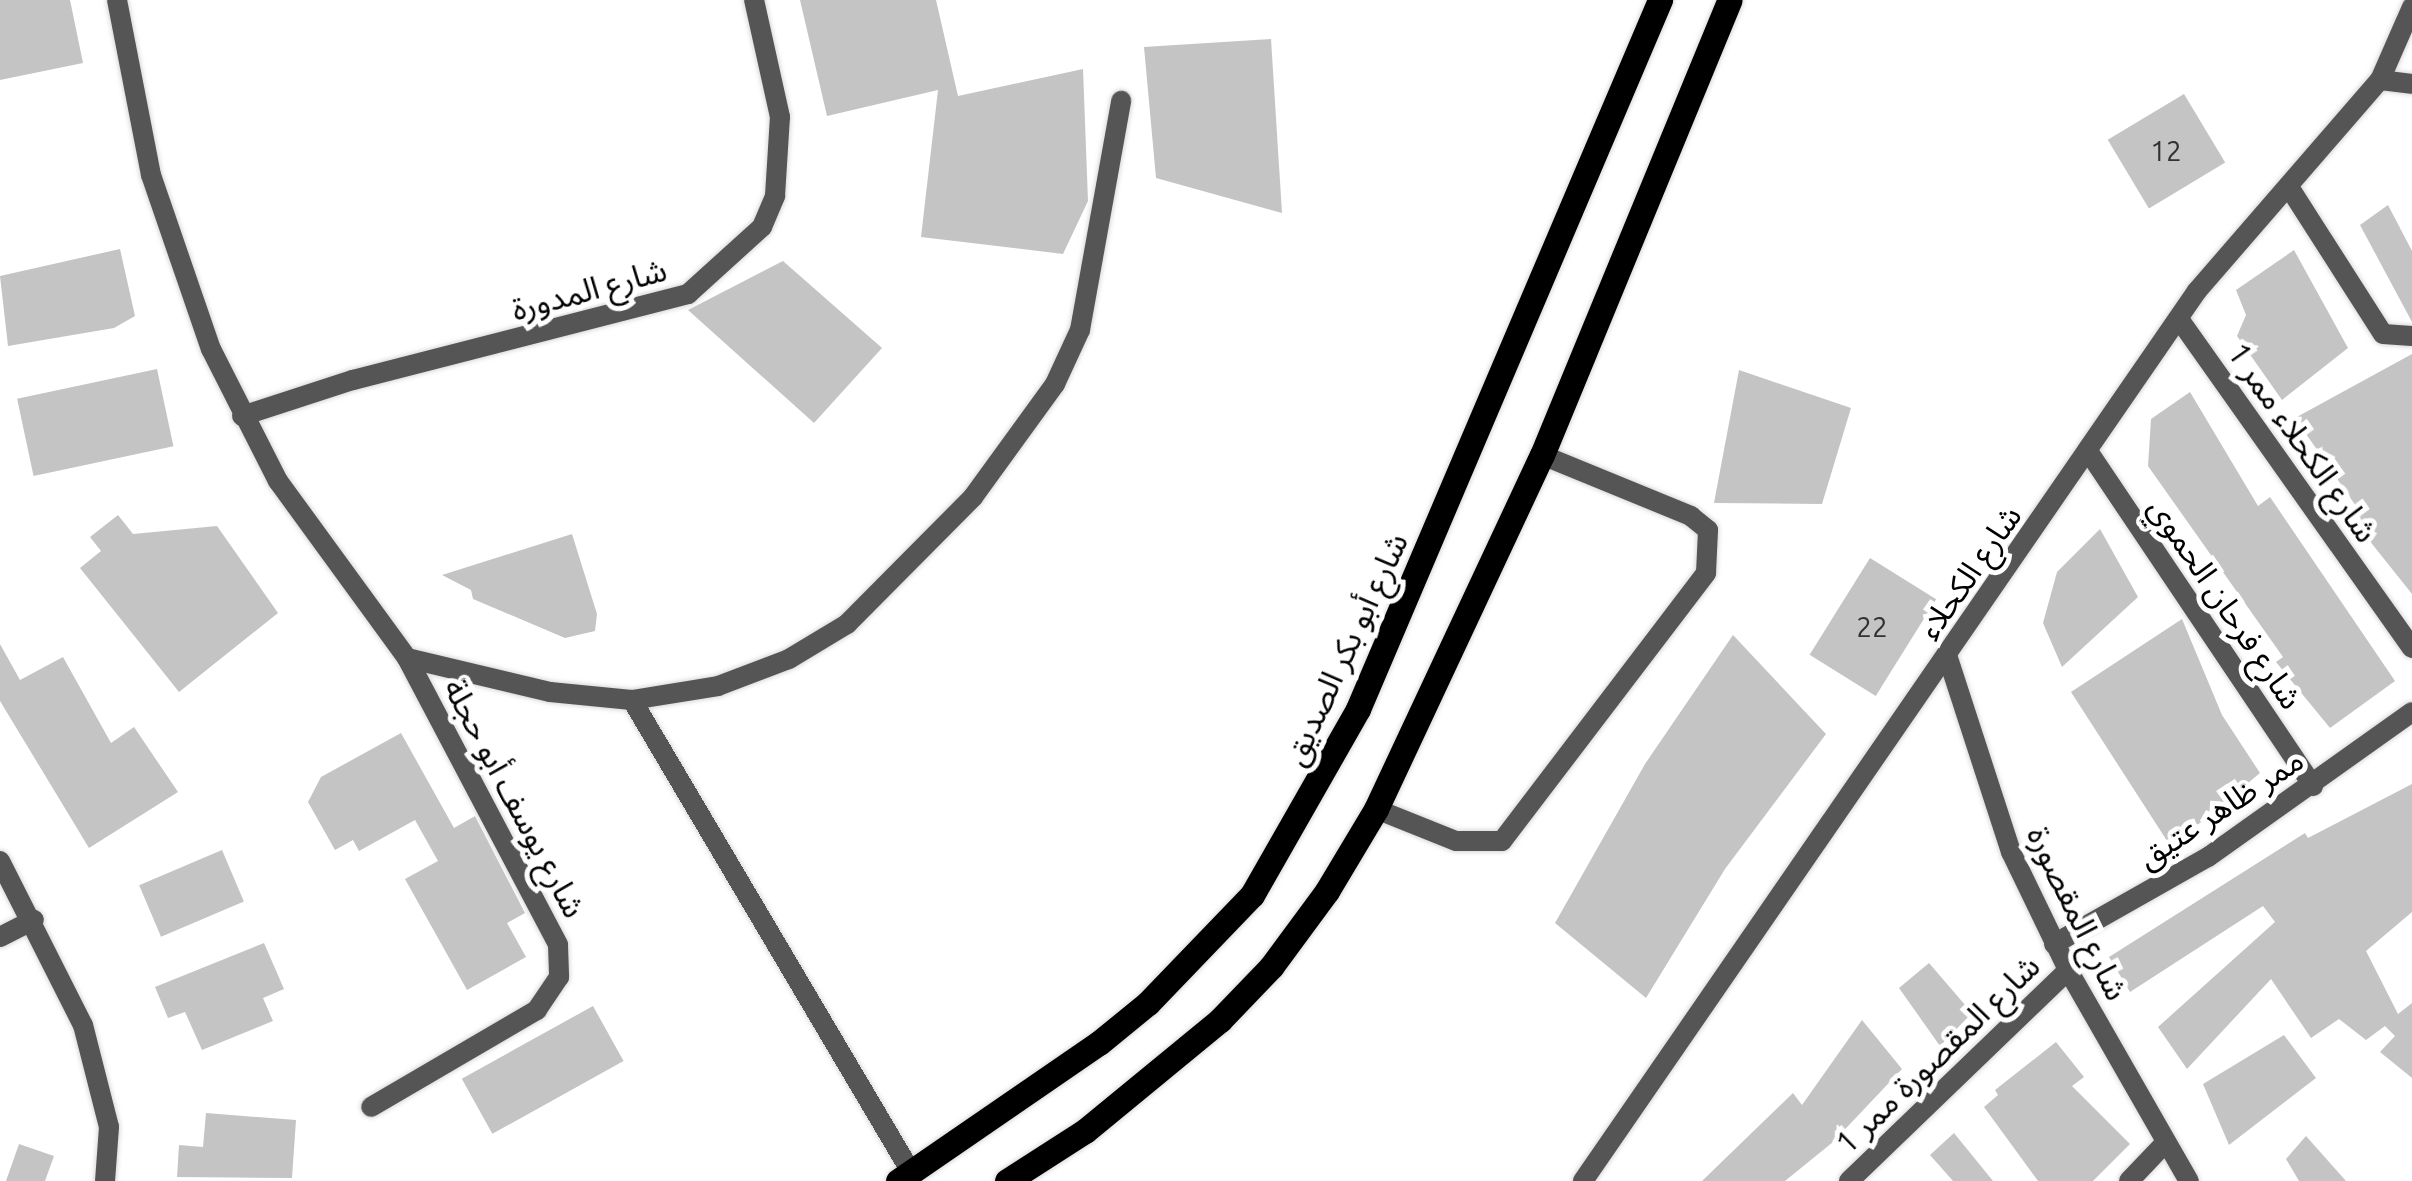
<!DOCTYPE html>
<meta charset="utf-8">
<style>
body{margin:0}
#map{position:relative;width:2412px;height:1181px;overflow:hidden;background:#fff;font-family:Ubuntu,"Noto Sans Arabic",sans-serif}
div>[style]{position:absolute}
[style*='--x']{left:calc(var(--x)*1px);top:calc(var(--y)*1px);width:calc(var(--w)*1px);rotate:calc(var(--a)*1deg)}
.building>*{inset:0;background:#c4c4c4;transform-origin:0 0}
.roads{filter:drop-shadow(0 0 2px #dbdbdb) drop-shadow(0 0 2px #dbdbdb)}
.minor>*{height:20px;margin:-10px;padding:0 10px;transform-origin:10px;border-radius:10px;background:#555}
.primary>*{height:25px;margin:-12.5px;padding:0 12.5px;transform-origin:12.5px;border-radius:12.5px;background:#000}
span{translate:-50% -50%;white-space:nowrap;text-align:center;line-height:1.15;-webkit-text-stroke:10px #fff;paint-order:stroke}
.number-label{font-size:28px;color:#313131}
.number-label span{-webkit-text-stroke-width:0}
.street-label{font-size:32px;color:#000}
</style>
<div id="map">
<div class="building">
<div style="clip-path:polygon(0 0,70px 0,83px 63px,0 80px)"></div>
<div style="clip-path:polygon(800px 0,936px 0,958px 96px,1083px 69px,1088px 201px,1063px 254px,921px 237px,938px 90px,827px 116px)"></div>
<div style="clip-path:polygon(1271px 39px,1282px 213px,1156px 178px,1144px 47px)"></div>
<div style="left:2184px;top:94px;width:80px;height:89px;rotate:59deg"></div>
<div style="clip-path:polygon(2388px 205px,2412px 251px,2412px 322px,2360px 225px)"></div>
<div style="clip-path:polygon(120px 249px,135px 316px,114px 328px,8px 346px,0 276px)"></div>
<div style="clip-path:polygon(2294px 250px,2348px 348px,2282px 400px,2237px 336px,2246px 315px,2236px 290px)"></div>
<div style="clip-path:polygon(783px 261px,882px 348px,814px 423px,688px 310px)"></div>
<div style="clip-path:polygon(2412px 354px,2412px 594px,2349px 515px,2358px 509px,2295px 418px)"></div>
<div style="left:157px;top:369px;width:79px;height:143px;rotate:78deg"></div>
<div style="clip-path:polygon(1739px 370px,1851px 408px,1822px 504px,1714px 503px)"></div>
<div style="clip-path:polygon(2190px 392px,2258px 506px,2270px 497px,2395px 681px,2330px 728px,2276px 662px,2283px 657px,2148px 466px,2151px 419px)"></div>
<div style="clip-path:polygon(118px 515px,133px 534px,217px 526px,278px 613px,179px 692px,80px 568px,101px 551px,90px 537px)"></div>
<div style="clip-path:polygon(2100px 529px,2138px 597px,2062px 667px,2043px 623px,2057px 572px)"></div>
<div style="clip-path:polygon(572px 534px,597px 614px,595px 631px,565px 638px,473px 599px,471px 590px,442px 575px)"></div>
<div style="left:1870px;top:558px;width:78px;height:114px;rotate:32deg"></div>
<div style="clip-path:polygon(2182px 619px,2222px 715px,2260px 773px,2171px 847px,2071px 692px)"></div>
<div style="clip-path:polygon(1733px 635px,1826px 734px,1725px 869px,1646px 998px,1555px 923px,1645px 764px)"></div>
<div style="clip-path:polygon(0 644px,20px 680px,63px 657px,111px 743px,134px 727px,178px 792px,89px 848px,0 701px)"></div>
<div style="clip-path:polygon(401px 733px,454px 828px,475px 816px,525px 913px,507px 923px,526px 957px,467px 990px,405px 879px,438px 861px,415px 820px,359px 851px,353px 840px,335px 850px,308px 802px,321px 777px)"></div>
<div style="clip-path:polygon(2412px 784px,2412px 912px,2366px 951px,2398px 1014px,2412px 1003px,2412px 1078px,2380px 1052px,2395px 1036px,2385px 1026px,2366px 1040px,2339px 1019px,2311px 1038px,2271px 979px,2187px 1069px,2158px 1027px,2275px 922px,2263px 906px,2130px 992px,2109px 957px,2305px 833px,2308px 838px)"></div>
<div style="left:222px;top:850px;width:56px;height:90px;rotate:67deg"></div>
<div style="clip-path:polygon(264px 943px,284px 989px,263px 998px,273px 1021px,202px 1050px,185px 1012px,168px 1018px,155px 987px)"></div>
<div style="clip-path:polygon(1929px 963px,1972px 1013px,1940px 1046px,1899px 988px)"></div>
<div style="left:593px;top:1006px;width:63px;height:150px;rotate:61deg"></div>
<div style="clip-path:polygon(1862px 1020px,1902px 1069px,1833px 1142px,1785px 1181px,1702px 1181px,1793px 1093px,1802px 1105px)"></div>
<div style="clip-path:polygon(2284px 1035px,2316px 1078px,2229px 1145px,2203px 1084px)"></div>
<div style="clip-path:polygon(2056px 1042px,2084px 1077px,2072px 1086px,2130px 1144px,2093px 1181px,2038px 1181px,1984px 1107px,1998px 1095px,1995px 1090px)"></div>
<div style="clip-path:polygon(206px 1113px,296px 1120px,292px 1178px,177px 1177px,179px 1145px,203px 1147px)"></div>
<div style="clip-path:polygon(1954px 1133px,1993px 1181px,1953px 1181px,1930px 1155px)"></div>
<div style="clip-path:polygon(2306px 1136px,2346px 1181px,2299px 1181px,2286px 1159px)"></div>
<div style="clip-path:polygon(19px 1144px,54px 1156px,45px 1181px,6px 1181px)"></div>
</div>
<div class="roads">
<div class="minor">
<div style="--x:117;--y:0;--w:178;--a:79"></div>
<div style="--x:151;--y:175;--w:184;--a:71"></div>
<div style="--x:211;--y:349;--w:148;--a:63.1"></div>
<div style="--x:278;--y:481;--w:219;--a:53.9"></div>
<div style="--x:407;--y:658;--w:324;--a:62.2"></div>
<div style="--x:558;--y:945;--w:32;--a:88"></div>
<div style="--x:559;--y:977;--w:40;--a:124"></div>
<div style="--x:537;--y:1010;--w:192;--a:149.7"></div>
<div style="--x:2380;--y:80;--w:32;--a:7"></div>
<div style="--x:2289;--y:187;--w:174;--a:57.4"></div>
<div style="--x:2383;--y:334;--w:29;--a:4"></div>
<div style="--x:2179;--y:319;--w:403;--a:54.7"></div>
<div style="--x:242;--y:416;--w:117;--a:-18"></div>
<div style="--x:353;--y:380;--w:346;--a:-14.4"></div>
<div style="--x:688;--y:294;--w:100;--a:-42.2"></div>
<div style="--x:762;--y:227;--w:34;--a:-67"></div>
<div style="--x:775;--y:196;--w:79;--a:-86.4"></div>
<div style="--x:780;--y:117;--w:120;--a:-102.5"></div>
<div style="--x:2090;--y:454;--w:400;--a:56.1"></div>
<div style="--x:1947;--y:655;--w:207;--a:72"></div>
<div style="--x:2011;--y:852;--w:131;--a:64.2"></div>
<div style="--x:2068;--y:970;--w:243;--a:60.2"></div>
<div style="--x:407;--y:658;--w:147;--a:13.4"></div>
<div style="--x:550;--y:692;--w:82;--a:5.6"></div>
<div style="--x:632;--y:700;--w:87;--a:-9.2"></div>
<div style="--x:718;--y:686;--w:76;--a:-20.8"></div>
<div style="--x:789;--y:659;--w:68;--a:-31.1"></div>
<div style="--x:847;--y:624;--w:179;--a:-45.2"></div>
<div style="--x:973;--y:497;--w:140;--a:-54"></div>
<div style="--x:1055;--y:384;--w:60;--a:-65.2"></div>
<div style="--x:1080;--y:330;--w:233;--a:-79.8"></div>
<div style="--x:632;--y:700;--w:548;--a:59.41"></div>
<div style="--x:1376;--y:809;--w:86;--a:21.8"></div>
<div style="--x:1456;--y:841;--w:46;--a:0"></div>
<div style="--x:1502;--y:841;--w:337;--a:-52.7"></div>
<div style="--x:1706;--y:573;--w:43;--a:-87.3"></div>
<div style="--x:1708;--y:530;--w:22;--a:-141"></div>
<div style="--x:1691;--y:516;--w:161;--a:-157.7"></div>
<div style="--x:0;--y:861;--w:184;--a:63.2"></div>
<div style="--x:83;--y:1025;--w:105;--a:75.7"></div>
<div style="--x:109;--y:1127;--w:54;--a:94.2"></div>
<div style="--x:0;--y:937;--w:38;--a:-27"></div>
<div style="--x:2054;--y:944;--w:177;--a:-29.5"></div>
<div style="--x:2208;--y:857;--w:250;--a:-35.4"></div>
<div style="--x:1583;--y:1181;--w:1081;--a:-55.4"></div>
<div style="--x:2197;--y:291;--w:279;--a:-49.1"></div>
<div style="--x:2380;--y:80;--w:80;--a:-66.3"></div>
<div style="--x:1849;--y:1181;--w:304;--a:-43.9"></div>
<div style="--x:2129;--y:1181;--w:52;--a:-46.5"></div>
</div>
<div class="primary">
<div style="--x:898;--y:1181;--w:244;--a:-34.5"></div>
<div style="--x:1099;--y:1043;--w:63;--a:-39.2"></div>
<div style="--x:1148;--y:1003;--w:150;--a:-46.1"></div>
<div style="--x:1252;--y:895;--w:214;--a:-60.3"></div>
<div style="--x:1358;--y:709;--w:771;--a:-66.93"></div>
<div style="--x:1007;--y:1181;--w:93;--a:-32.7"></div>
<div style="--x:1085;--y:1131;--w:175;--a:-39.4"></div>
<div style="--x:1220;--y:1020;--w:74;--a:-46.1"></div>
<div style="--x:1271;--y:967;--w:94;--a:-53.6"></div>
<div style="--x:1327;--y:891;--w:96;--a:-59.1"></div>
<div style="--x:1376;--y:809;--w:391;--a:-64.9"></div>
<div style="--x:1542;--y:455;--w:492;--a:-67.6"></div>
</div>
</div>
<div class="number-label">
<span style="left:2166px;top:151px">12</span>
<span style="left:1872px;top:627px">22</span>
</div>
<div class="street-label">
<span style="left:589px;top:289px;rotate:-15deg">شارع المدورة</span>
<span style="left:2303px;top:442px;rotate:55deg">شارع الكحلاء ممر 1</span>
<span style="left:1969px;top:572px;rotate:-55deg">شارع الكحلاء</span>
<span style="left:2226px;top:603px;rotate:56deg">شارع فرحان الحموي</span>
<span style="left:1345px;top:649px;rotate:-65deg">شارع أبو بكر الصديق</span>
<span style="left:515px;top:798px;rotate:62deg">شارع يوسف أبو حجلة</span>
<span style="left:2220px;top:808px;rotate:-33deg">ممر ظاهر عتيق</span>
<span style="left:2078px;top:913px;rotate:64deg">شارع المقصورة</span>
<span style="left:1937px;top:1054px;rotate:-44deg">شارع المقصورة ممر 1</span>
</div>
</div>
